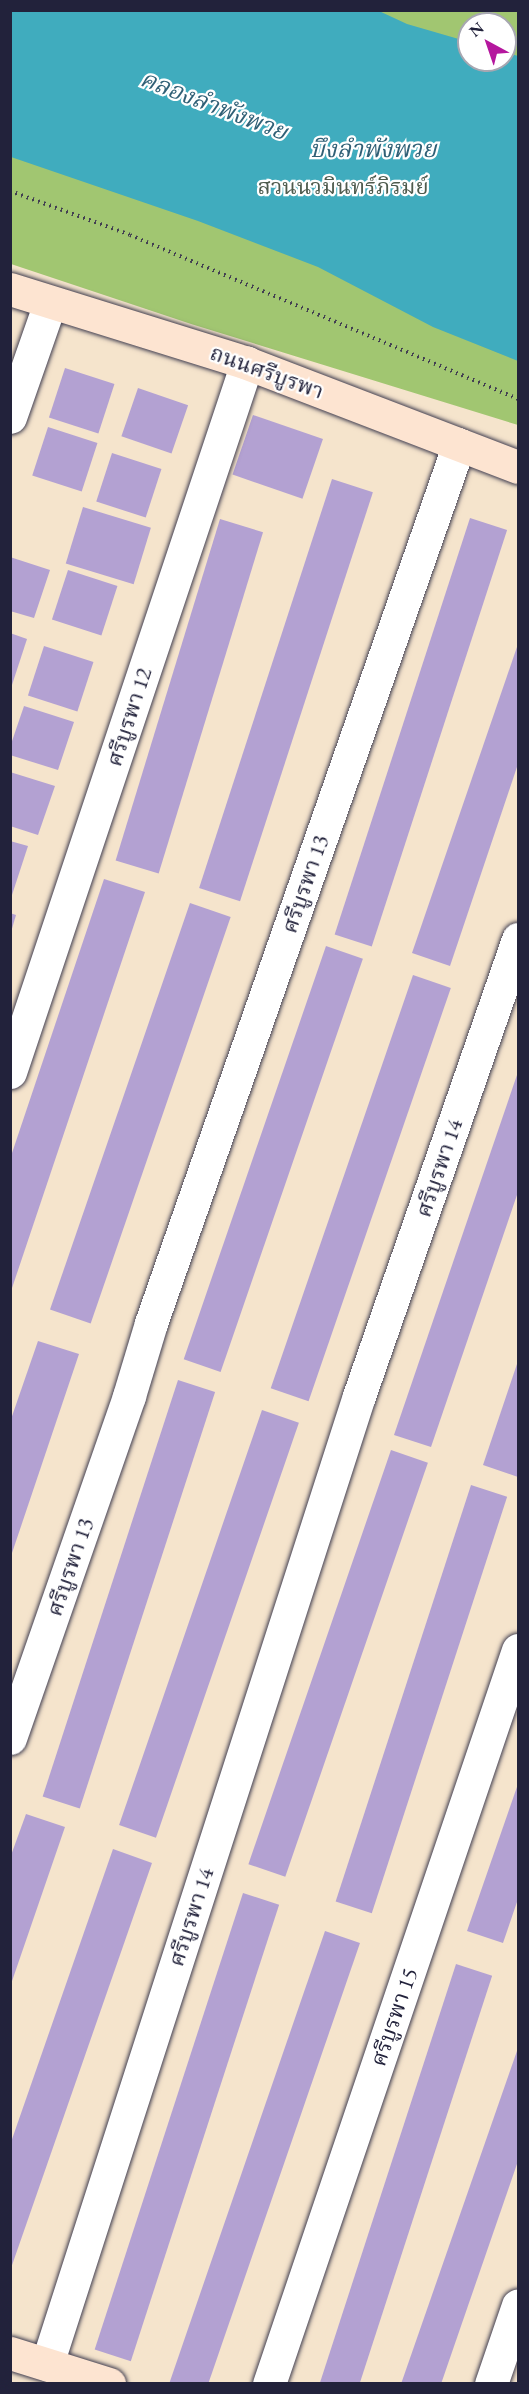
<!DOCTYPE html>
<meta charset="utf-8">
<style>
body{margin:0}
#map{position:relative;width:529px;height:2394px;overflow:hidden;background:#f5e4cc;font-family:"EB Garamond","Noto Serif Thai",serif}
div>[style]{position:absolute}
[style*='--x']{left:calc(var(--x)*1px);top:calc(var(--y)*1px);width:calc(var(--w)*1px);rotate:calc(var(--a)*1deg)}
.green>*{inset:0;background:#a1c671}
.water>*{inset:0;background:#40acbe}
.building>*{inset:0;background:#b3a1d2;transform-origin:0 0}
.path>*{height:4px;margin-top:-2px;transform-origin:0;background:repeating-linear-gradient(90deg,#423f51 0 1.5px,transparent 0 6px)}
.roads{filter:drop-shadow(0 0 2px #423f51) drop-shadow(0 0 2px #423f51)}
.street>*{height:33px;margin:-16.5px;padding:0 16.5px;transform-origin:16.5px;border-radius:16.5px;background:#fff}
.secondary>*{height:33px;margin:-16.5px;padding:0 16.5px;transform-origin:16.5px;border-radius:16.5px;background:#fde4d1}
span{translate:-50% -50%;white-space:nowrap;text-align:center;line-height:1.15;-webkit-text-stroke:4.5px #fff;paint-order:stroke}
.park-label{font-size:22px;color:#4e5b4e}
.street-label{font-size:22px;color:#22223b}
.water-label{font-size:24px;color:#306076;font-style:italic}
.frame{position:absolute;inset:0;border:12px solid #22223b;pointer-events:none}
.north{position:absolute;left:457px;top:12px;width:60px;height:60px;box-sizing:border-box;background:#fff;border:2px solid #a7a7b1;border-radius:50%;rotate:320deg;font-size:16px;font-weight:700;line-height:24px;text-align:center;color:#22223b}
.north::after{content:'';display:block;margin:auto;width:21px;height:27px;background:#b5179e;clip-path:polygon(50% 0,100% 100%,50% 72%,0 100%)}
</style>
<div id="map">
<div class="green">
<div style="clip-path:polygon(evenodd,11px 11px,518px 11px,518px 425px,191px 324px,11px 264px,11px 11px,469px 24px,505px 24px,505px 60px,469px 60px,469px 24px)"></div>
</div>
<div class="water">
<div style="clip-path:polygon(11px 10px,379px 11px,407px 24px,469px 42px,469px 60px,505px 60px,505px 52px,518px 56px,518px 361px,433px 327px,318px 267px,198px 221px,11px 157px)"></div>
</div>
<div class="building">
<div style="left:65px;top:368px;width:52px;height:52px;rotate:18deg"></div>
<div style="left:138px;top:388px;width:53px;height:51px;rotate:19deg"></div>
<div style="left:253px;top:415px;width:74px;height:63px;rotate:19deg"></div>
<div style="left:48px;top:427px;width:52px;height:51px;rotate:18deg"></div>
<div style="left:112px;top:453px;width:52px;height:51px;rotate:18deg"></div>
<div style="left:332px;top:479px;width:43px;height:430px;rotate:18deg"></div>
<div style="left:83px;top:507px;width:71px;height:59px;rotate:17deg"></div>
<div style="left:470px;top:518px;width:39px;height:438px;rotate:18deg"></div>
<div style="left:220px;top:519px;width:45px;height:357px;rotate:17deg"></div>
<div style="clip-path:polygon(10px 557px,50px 570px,34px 618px,10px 611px)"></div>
<div style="left:68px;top:570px;width:52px;height:52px;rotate:18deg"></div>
<div style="clip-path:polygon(10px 633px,27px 639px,11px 688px,10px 688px)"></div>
<div style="clip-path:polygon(518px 644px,518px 764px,450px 966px,412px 953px)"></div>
<div style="left:44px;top:646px;width:52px;height:52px;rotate:18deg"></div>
<div style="clip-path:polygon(24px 706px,74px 722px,58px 770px,10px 755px,10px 747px)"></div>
<div style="clip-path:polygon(10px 772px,55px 786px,38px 835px,10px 826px)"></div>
<div style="clip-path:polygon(10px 841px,28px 846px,11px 898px,10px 897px)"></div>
<div style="clip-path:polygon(104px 879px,145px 892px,10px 1294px,10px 1159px)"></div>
<div style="left:190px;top:903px;width:43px;height:430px;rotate:19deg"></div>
<div style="clip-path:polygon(10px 913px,16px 915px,11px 932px,10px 932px)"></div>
<div style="left:326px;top:946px;width:39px;height:437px;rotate:19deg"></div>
<div style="left:413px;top:975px;width:40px;height:437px;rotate:19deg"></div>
<div style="clip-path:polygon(518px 1072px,518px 1192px,431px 1447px,394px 1435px)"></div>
<div style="clip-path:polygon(38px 1341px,79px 1354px,11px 1556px,10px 1422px)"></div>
<div style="clip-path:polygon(518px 1361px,518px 1477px,483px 1465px)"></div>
<div style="left:178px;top:1380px;width:39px;height:438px;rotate:18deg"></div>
<div style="left:262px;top:1410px;width:39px;height:439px;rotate:19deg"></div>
<div style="left:391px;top:1450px;width:39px;height:438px;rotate:19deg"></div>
<div style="left:471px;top:1485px;width:38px;height:438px;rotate:18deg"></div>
<div style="clip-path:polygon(518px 1784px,518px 1899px,503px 1943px,467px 1931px)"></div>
<div style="clip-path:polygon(26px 1814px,65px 1827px,11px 1984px,10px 1858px)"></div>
<div style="clip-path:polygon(113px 1849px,152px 1863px,10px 2271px,10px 2145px)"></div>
<div style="left:243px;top:1893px;width:38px;height:480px;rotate:18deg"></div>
<div style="left:325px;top:1931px;width:37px;height:479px;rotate:19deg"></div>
<div style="left:456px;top:1964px;width:38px;height:445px;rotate:18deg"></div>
<div style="clip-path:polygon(518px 2048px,518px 2161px,441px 2384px,401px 2384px)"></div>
</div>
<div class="path">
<div style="--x:10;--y:191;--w:128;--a:20.1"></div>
<div style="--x:130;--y:235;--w:421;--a:22.9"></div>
</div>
<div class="roads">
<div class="street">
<div style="--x:10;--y:417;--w:121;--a:-70.7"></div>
<div style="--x:10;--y:1072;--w:748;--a:-71.52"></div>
<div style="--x:10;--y:1738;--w:362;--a:-70.8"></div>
<div style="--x:129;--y:1396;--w:76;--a:-73.2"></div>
<div style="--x:151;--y:1323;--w:931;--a:-70.69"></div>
<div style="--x:47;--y:2364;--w:1017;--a:-72.14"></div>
<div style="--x:359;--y:1396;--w:484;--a:-70.8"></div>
<div style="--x:269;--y:2384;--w:775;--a:-71.26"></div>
<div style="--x:491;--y:2384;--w:83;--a:-71.1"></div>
</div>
<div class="secondary">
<div style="--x:10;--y:289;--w:248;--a:17.3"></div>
<div style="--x:247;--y:363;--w:290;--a:21"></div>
<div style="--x:10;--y:2353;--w:104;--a:17.4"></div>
</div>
</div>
<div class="park-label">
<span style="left:343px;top:187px">สวนนวมินทร์ภิรมย์</span>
</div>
<div class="street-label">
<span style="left:267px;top:372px;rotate:20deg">ถนนศรีบูรพา</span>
<span style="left:129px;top:717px;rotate:-72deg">ศรีบูรพา 12</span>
<span style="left:305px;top:884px;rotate:-71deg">ศรีบูรพา 13</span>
<span style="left:439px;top:1168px;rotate:-71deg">ศรีบูรพา 14</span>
<span style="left:70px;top:1567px;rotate:-71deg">ศรีบูรพา 13</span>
<span style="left:191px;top:1917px;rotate:-72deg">ศรีบูรพา 14</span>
<span style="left:394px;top:2017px;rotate:-71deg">ศรีบูรพา 15</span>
</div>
<div class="water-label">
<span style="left:214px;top:105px;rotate:21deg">คลองลำพังพวย</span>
<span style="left:373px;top:149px">บึงลำพังพวย</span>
</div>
<div class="frame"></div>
<div class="north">N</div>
</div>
